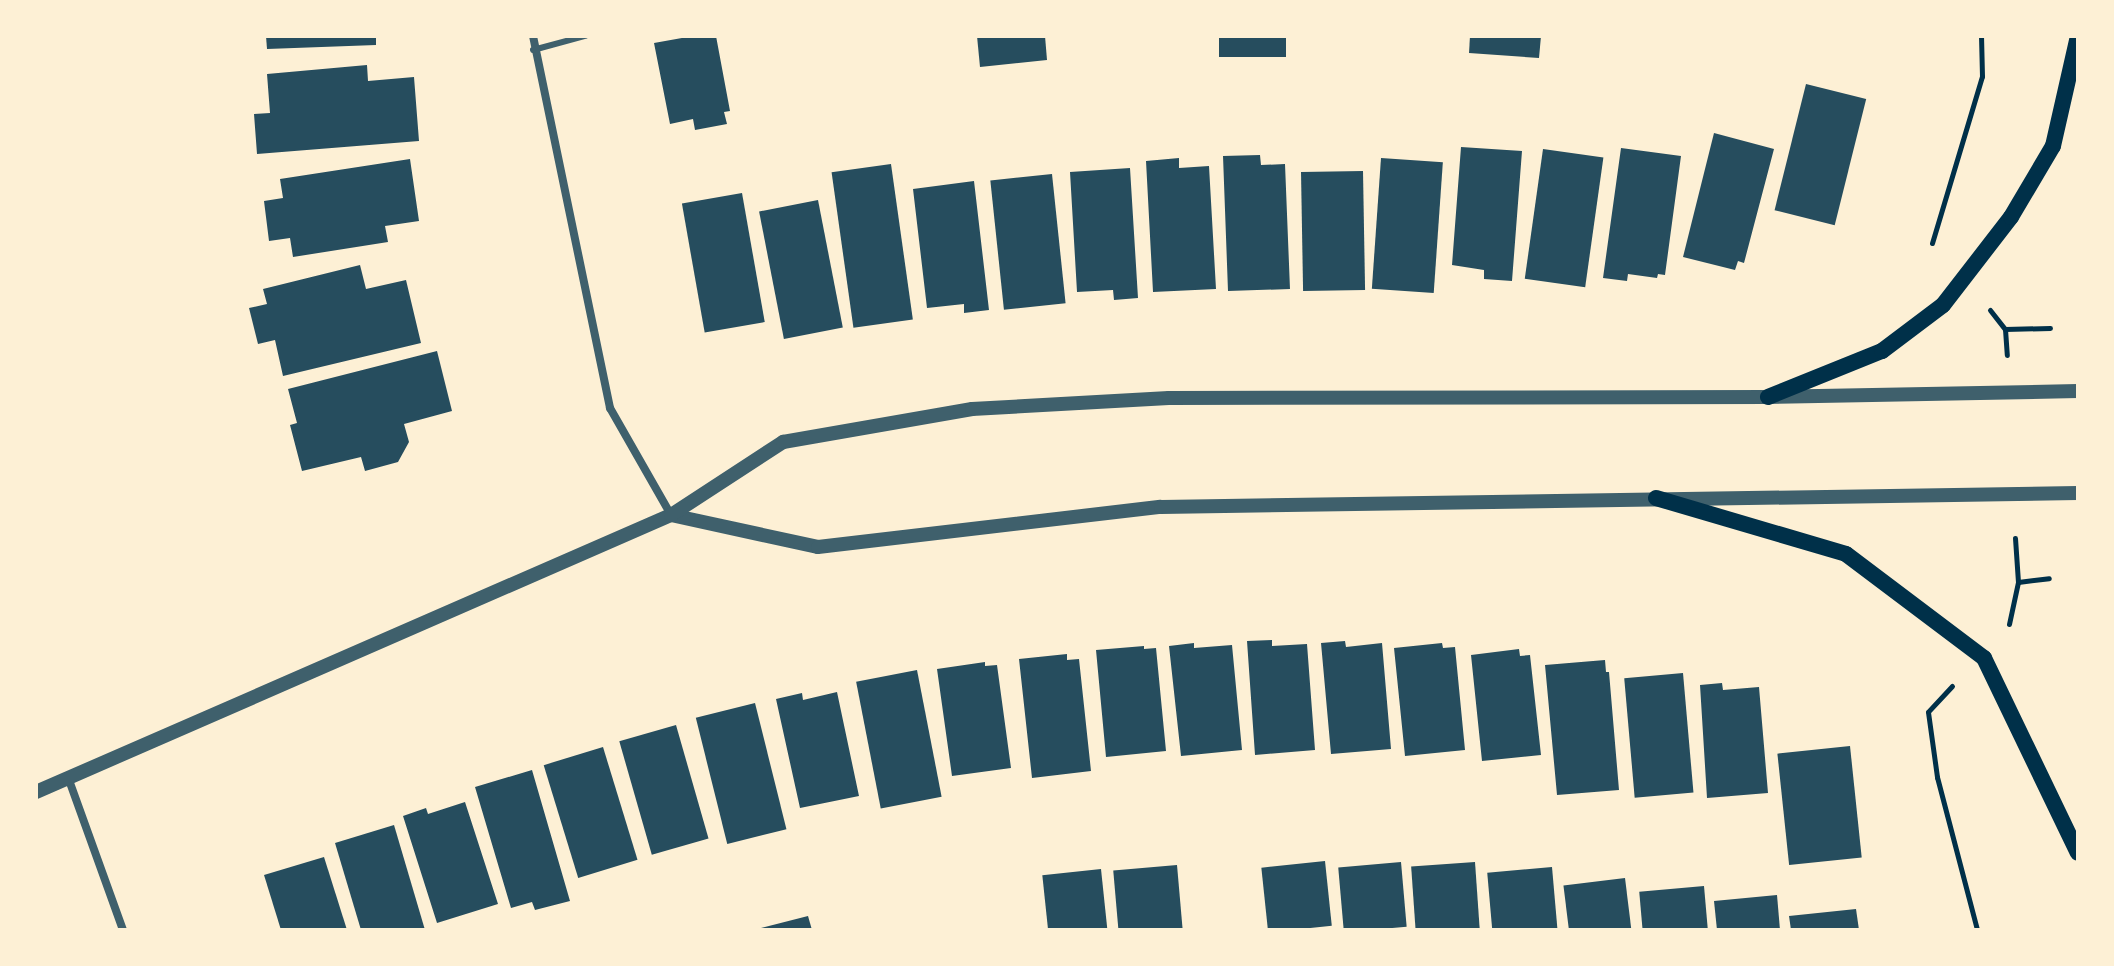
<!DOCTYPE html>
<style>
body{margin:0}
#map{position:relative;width:2114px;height:966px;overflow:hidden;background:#fdf0d5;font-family:Commissioner,sans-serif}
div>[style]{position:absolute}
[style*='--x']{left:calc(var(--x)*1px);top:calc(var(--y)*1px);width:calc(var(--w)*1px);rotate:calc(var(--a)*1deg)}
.building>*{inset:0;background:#264d5e;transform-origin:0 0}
.path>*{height:5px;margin:-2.5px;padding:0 2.5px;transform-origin:2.5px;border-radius:2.5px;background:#003049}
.service>*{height:6px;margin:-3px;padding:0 3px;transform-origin:3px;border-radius:3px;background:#3f606c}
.minor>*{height:8px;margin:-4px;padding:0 4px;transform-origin:4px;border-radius:4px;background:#3f606c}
.tertiary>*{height:14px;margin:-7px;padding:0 7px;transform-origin:7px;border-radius:7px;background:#3f606c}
.secondary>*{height:16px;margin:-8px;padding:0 8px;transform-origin:8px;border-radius:8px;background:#003049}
span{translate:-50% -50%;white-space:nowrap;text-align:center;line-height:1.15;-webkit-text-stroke:6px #fdf0d5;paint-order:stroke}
.frame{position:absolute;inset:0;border:38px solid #fdf0d5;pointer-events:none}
</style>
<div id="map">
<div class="building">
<div style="clip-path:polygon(266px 36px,376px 36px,376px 45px,267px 49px)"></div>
<div style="clip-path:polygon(693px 36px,716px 36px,730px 111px,724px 112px,727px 124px,695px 130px,693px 119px,670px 124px,654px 43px)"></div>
<div style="clip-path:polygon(977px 36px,1045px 36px,1047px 60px,980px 67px)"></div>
<div style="left:1219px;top:36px;width:67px;height:21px"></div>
<div style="clip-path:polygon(1470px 36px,1541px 36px,1539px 58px,1469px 53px)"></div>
<div style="clip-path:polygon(367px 65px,368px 81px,414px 77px,419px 141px,257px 154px,254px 114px,270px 113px,267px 74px)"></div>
<div style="left:1806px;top:84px;width:62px;height:130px;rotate:14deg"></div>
<div style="clip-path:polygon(1714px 133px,1774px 149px,1744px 263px,1738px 261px,1735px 270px,1683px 257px)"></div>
<div style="clip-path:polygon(1461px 147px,1522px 151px,1512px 281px,1484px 279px,1484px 270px,1452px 265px)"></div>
<div style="clip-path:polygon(1621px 148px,1681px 156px,1665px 275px,1658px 274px,1657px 278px,1628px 274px,1627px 281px,1603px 278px)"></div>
<div style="left:1543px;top:149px;width:61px;height:131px;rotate:8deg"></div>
<div style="clip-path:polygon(1260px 155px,1261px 165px,1285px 164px,1290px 289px,1228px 291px,1223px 156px)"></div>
<div style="clip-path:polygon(1179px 158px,1179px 168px,1209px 166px,1216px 289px,1153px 292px,1146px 161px)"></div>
<div style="left:1381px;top:158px;width:62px;height:131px;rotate:4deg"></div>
<div style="clip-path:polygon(410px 159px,419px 221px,385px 226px,388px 242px,293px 257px,290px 238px,269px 241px,264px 201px,283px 198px,280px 179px)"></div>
<div style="left:891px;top:164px;width:157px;height:60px;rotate:82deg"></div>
<div style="clip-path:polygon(1130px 168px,1138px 298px,1114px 300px,1113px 290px,1077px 292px,1070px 172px)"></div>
<div style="left:1363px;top:171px;width:119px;height:62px;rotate:89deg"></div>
<div style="left:1052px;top:174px;width:130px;height:62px;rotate:84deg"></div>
<div style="clip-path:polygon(974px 181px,989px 310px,964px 313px,964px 304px,927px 308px,913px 189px)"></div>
<div style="left:742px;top:193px;width:131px;height:61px;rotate:80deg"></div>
<div style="left:818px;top:200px;width:130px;height:60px;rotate:79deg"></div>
<div style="clip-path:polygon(360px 265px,366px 289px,406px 280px,421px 343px,283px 376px,275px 340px,258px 344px,249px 308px,267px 304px,263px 289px)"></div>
<div style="clip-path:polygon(437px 351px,452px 411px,404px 424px,409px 442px,398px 462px,365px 471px,361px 457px,302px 471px,290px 425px,297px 423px,288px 389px)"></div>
<div style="clip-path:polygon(1272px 640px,1272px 646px,1307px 644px,1315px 750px,1255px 755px,1247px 641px)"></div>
<div style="clip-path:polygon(1345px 641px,1346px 647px,1382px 643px,1391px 749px,1331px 754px,1321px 643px)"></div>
<div style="clip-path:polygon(1194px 643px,1194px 648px,1232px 645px,1242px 750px,1181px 756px,1169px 646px)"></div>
<div style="clip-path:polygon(1442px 643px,1443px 648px,1455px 647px,1465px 750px,1405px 756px,1394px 648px)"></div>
<div style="clip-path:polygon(1144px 646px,1144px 649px,1156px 648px,1166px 751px,1106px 757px,1096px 650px)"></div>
<div style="clip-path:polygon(1519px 649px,1520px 656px,1530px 655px,1541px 755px,1482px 761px,1471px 655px)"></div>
<div style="clip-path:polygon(1067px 654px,1067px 660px,1079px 659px,1091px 771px,1032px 778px,1019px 659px)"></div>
<div style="clip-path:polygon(1605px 660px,1606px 672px,1609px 672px,1619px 790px,1557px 795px,1545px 665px)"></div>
<div style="clip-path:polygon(985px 662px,985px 666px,997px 665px,1011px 768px,952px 776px,937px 669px)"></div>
<div style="left:917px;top:670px;width:129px;height:62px;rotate:79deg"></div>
<div style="left:1683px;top:673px;width:120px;height:59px;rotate:85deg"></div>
<div style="clip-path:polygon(1722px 683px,1723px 690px,1759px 687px,1768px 793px,1707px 798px,1700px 685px)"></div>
<div style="clip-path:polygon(837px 692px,859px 796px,800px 808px,776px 699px,802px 693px,803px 700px)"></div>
<div style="left:755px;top:703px;width:130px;height:61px;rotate:76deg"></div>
<div style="left:676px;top:725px;width:118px;height:59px;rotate:74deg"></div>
<div style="left:1850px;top:746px;width:112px;height:73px;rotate:84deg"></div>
<div style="left:603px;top:747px;width:118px;height:62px;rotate:73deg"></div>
<div style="clip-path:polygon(532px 770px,570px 901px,535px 910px,532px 902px,511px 908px,475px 787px)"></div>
<div style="clip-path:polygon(465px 802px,498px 904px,437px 923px,403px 816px,426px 808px,428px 814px)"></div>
<div style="clip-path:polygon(394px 825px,425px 930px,361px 930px,335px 843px)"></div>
<div style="clip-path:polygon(324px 857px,347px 930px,281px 930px,264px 875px)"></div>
<div style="left:1325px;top:861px;width:65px;height:64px;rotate:84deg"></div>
<div style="left:1401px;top:862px;width:65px;height:63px;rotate:85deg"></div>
<div style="left:1475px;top:862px;width:68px;height:64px;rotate:86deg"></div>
<div style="left:1177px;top:865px;width:65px;height:64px;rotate:85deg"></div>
<div style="left:1552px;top:867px;width:63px;height:65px;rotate:85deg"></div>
<div style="left:1101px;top:869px;width:61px;height:59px;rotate:84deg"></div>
<div style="left:1625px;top:878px;width:52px;height:62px;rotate:83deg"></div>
<div style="left:1704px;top:886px;width:44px;height:65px;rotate:85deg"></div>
<div style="clip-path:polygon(1777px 895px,1780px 930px,1717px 930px,1714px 901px)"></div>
<div style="clip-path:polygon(1856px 909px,1859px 930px,1791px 930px,1789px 916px)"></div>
<div style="clip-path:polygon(808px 916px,812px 930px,757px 930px,757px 929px)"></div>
</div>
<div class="path">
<div style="--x:1932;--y:243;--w:174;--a:-73.3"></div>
<div style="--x:1982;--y:76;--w:40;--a:-91.4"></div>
<div style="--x:1990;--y:310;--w:24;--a:52"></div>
<div style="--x:2005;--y:329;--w:26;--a:86"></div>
<div style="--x:2005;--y:329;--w:45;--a:-1.3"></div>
<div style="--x:2018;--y:582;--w:31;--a:-7"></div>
<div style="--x:2009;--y:624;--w:43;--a:-77.9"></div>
<div style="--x:2018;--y:582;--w:44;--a:-93.9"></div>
<div style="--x:1952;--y:686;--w:35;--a:133"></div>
<div style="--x:1928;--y:712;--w:66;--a:82.1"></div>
<div style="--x:1937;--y:777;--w:158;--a:75.3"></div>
</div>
<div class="service">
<div style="--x:533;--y:50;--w:54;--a:-15.1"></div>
</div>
<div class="minor">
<div style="--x:533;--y:36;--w:380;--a:78.3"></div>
<div style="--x:610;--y:408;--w:123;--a:60.3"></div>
<div style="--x:69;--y:780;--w:159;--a:70.2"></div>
</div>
<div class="tertiary">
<div style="--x:671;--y:515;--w:150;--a:12.3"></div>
<div style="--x:818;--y:547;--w:345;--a:-6.7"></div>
<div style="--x:1161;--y:507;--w:917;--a:-0.87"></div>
<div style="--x:36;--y:792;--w:693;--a:-23.57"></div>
<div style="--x:671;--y:515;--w:134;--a:-33.1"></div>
<div style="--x:783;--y:442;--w:192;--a:-9.9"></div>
<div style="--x:972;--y:409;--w:197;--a:-3.2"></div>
<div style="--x:1169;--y:398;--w:599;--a:-0.1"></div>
<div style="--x:1768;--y:397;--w:310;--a:-1.1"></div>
</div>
<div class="secondary">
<div style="--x:1768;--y:397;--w:123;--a:-22"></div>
<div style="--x:1882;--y:351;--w:76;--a:-37"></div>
<div style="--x:1943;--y:305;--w:111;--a:-52.3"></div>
<div style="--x:2011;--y:217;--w:82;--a:-59.4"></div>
<div style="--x:2053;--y:146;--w:113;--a:-77.2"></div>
<div style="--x:1656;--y:498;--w:198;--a:16.4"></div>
<div style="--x:1846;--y:554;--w:173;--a:37"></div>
<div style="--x:1984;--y:658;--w:216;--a:64.3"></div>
</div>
<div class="frame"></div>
</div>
